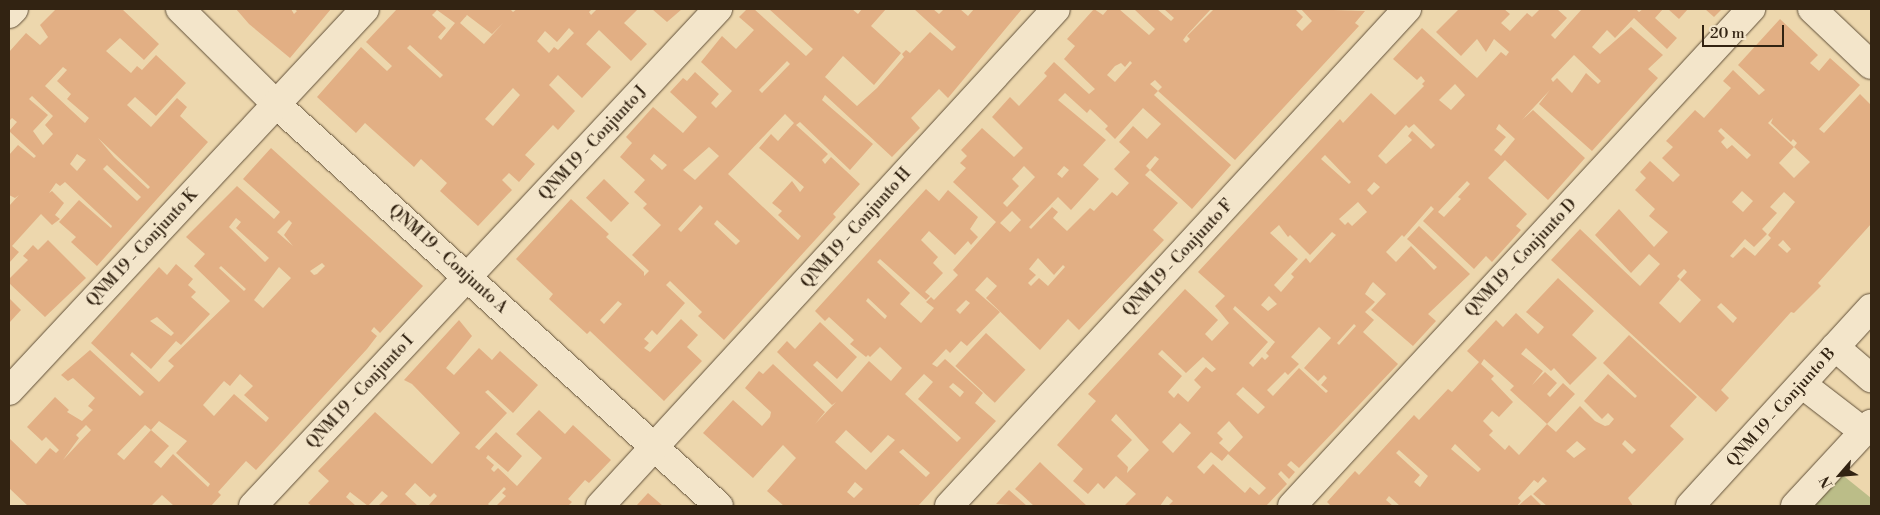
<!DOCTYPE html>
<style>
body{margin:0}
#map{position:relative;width:1880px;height:515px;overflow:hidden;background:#edd7ad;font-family:"Libre Bodoni",serif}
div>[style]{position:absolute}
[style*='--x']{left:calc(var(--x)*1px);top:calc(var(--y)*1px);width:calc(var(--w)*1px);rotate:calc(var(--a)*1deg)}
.green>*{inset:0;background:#bbbd88}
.building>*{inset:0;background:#e2af84;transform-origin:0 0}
.roads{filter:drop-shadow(0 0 1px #615039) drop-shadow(0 0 1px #615039)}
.minor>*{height:28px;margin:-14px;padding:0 14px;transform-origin:14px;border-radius:14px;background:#f3e5ca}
.secondary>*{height:28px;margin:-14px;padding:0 14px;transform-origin:14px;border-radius:14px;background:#f3e5ca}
span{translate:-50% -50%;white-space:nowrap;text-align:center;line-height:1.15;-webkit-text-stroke:4px #f3e5ca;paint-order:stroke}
.street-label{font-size:16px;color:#322312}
.frame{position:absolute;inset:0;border:10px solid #322312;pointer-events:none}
.north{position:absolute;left:1815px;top:450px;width:50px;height:50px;-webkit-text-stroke:4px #f3e5ca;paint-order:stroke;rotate:243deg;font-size:14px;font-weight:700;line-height:20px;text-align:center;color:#322312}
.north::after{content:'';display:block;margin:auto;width:18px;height:22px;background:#322312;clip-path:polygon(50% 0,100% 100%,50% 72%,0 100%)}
.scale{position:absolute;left:1702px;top:25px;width:82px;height:22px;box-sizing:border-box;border:2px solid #322312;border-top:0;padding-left:6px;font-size:15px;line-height:18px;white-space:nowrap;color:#322312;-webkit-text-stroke:4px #f3e5ca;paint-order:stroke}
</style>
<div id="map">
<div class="green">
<div style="clip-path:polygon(1835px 469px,1871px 498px,1871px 506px,1800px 506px)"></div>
</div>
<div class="building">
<div style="clip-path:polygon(evenodd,56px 9px,122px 9px,159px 44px,144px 60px,120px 38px,106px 51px,131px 73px,137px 66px,142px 70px,156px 55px,186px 83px,156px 116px,135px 97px,127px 105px,151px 127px,177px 98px,187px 107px,180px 116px,208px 142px,97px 266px,71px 242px,76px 237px,59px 222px,79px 200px,111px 228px,112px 226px,65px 182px,60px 186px,56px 183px,49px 193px,52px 191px,64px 203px,55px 215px,60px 219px,52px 225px,41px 214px,12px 246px,19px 252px,9px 263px,9px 206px,19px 195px,15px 198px,9px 195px,9px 155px,18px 145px,34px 158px,36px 156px,9px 131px,17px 122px,12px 118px,9px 121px,9px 52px,26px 33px,40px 45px,48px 37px,40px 25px,56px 9px,63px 67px,67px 70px,57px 81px,71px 94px,67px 99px,89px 118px,85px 123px,45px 86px,63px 67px,56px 9px,32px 96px,53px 116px,45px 125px,53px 134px,43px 145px,33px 131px,48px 115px,29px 99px,32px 96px,56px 9px,98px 138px,150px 187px,148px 189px,114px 157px,98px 138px,56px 9px,77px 154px,86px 160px,77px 171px,70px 164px,77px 154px,56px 9px,107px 165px,141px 197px,137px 201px,103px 169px,107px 165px)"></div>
<div style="clip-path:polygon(236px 9px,291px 9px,294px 14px,297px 11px,294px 9px,331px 9px,290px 58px,249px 24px)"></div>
<div style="clip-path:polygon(evenodd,397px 9px,510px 9px,513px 12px,517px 9px,592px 9px,589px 12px,591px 15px,597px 9px,638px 9px,624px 23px,647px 44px,631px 61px,599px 30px,586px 44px,611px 67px,582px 98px,558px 75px,549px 85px,575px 111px,558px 130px,553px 125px,525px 155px,535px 164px,519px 182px,509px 173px,502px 180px,512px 190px,478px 226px,440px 191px,447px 183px,421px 159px,414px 167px,365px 123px,356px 133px,317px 97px,361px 47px,387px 71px,392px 66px,366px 42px,397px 9px,437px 10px,455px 23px,441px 40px,438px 37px,446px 28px,432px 15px,437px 10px,397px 9px,467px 15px,492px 34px,503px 23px,484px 44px,460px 23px,467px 15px,397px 9px,569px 28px,574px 33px,558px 50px,554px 47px,549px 53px,537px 41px,545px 31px,557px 42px,569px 28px,397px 9px,410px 45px,443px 75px,440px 78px,407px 48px,410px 45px,397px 9px,513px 88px,520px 95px,493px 126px,485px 119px,513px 88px)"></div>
<div style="clip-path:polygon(652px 9px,682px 9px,667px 22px)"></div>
<div style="clip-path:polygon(evenodd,747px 9px,754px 9px,806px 56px,813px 49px,769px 9px,852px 9px,858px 14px,862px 9px,886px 9px,871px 26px,901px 53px,874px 85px,843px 56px,825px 77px,857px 106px,877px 88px,904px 57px,902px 54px,906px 50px,910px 53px,930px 32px,952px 51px,956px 47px,914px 9px,933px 9px,939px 14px,944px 9px,960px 9px,968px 16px,974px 9px,1022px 9px,948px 98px,939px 89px,911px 118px,920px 128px,892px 157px,825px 95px,822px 100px,873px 144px,850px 170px,800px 122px,796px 125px,828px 154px,822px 160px,825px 164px,831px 157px,860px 184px,833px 214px,836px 217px,724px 340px,698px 316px,702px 312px,670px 281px,666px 285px,685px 303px,657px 335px,652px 330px,644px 339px,649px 343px,644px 348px,650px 352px,681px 319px,698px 335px,687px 347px,702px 361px,664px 401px,590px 331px,587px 334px,549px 299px,553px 294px,516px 259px,571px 199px,609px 234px,606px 237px,644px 272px,644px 276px,649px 271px,632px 255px,661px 225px,643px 208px,647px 204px,634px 192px,645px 180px,620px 157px,632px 143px,626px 137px,653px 107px,683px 133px,697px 117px,670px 92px,683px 78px,687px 81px,695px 72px,719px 94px,711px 103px,716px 108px,732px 91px,701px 62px,722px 36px,736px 49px,754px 30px,739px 17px,747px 9px,787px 61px,790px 64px,762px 93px,759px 90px,787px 61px,747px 9px,785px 114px,794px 123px,778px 141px,771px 134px,759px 148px,804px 187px,800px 192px,792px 181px,772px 203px,782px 211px,778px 215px,801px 236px,798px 240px,728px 174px,785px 114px,747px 9px,709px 147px,719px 156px,695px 180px,683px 170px,709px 147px,747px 9px,654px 154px,667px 165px,662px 170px,650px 159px,654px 154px,747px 9px,700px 205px,703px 208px,681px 232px,678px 229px,700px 205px,747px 9px,717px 220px,740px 241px,736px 245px,714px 224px,717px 220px,747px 9px,618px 301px,622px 304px,604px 324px,600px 320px,618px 301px)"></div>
<div style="clip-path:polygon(evenodd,1094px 9px,1103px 15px,1108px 9px,1119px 9px,1149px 35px,1155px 29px,1134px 9px,1157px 9px,1171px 21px,1174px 18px,1164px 9px,1211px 9px,1186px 36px,1183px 40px,1186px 43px,1190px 39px,1187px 36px,1214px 9px,1295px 9px,1303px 17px,1296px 25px,1302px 31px,1312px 21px,1301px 9px,1365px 11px,1355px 23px,1359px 26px,1235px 160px,1158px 91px,1162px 87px,1155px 80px,1150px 84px,1158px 91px,1154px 95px,1231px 165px,1192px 209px,1150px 170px,1145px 175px,1178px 203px,1153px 230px,1164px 240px,1079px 330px,1068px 319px,1040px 350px,986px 298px,997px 286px,987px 277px,975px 290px,1000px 312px,967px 346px,961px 341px,950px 353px,946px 349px,932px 364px,937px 367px,945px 359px,983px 393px,975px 403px,996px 421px,918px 506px,784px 506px,767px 491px,796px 458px,783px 445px,753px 478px,703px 433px,733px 400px,762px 426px,770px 417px,771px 412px,745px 388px,759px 371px,763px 374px,773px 364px,825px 412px,815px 424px,836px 402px,832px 405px,777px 352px,787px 341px,795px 349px,820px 322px,857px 357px,837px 379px,817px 361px,813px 365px,842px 392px,869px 361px,891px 381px,902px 368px,880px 347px,870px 357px,868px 355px,866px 357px,850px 344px,854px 340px,829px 317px,825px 321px,815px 311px,926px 189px,939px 201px,948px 190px,978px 217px,970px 229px,978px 237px,971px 245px,968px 241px,955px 255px,929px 231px,921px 240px,938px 257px,933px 263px,943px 273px,925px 292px,930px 296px,926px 300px,880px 259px,877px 262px,910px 293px,900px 304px,921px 323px,934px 308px,926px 302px,931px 297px,934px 300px,958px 275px,953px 270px,996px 222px,953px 182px,966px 168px,960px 163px,967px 156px,961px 150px,982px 128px,1014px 157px,1023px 148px,992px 117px,1010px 97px,1019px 106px,1047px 76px,1044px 73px,1054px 62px,1089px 94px,1095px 89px,1064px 59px,1075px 46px,1067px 39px,1094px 9px,1130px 61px,1132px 63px,1115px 82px,1107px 75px,1115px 66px,1121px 63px,1125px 67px,1130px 61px,1094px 9px,1065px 93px,1087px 113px,1090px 109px,1108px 126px,1105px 129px,1115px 139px,1143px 108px,1161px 124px,1147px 139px,1133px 126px,1119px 142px,1130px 152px,1114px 169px,1129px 183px,1117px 196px,1112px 192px,1094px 211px,1090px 208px,1067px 231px,1053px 218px,1058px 212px,1052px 207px,1031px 229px,1029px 227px,1058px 197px,1071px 210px,1099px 179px,1083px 165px,1106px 140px,1058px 100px,1065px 93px,1094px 9px,1155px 156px,1159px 159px,1150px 170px,1146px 166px,1155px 156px,1094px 9px,1024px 166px,1035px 177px,1007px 207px,1003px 203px,1019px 186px,1012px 179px,1024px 166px,1094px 9px,1064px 166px,1069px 170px,1062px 178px,1057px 174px,1064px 166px,1094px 9px,1012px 211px,1021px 220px,1010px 232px,1000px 223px,1012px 211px,1094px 9px,1038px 258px,1054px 275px,1063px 265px,1065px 267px,1048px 286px,1039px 278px,1031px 286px,1028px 283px,1036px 275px,1029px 269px,1038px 258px,1094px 9px,868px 298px,887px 316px,885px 319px,866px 301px,868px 298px,1094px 9px,966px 300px,970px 303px,960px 314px,956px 310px,966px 300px,1094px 9px,924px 374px,933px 382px,918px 399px,961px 438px,957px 442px,905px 394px,924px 374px,1094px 9px,953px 383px,964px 392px,960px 397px,949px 387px,953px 383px,1094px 9px,846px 430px,871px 453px,888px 435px,895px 440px,866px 470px,835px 442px,846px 430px,1094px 9px,903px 449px,930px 473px,926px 477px,899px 452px,903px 449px,1094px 9px,855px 482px,863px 489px,854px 498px,847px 492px,855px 482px)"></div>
<div style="clip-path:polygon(evenodd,1459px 9px,1504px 9px,1510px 14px,1501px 23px,1510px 31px,1527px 13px,1532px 17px,1540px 9px,1557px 9px,1567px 18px,1551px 35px,1555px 39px,1582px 9px,1636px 9px,1639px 12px,1643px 9px,1663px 9px,1655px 18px,1677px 38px,1667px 49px,1634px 18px,1615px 38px,1607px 30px,1592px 47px,1600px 54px,1631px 27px,1663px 55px,1648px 69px,1658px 78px,1592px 151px,1539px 104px,1550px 90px,1522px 120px,1533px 110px,1585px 158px,1548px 200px,1505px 160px,1488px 178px,1527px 214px,1516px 226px,1521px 230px,1492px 262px,1486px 256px,1474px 269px,1423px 221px,1434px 209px,1431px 206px,1404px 237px,1402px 235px,1386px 252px,1396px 262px,1411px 246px,1434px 270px,1437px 267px,1407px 239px,1419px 226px,1470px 274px,1428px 314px,1436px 321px,1413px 346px,1371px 310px,1386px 294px,1373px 282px,1370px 286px,1365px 294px,1375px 302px,1365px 312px,1374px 320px,1363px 332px,1398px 364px,1299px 468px,1291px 461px,1287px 465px,1295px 472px,1289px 479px,1281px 471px,1278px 474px,1287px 484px,1266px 506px,1168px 506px,1173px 501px,1167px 496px,1160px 506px,1124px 506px,1136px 494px,1116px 476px,1104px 489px,1098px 483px,1088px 494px,1073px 481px,1083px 469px,1057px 445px,1096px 401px,1088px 394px,1185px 289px,1218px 320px,1205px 334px,1212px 341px,1229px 323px,1215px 306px,1225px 296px,1198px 272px,1340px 119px,1343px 123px,1371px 93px,1395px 115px,1424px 86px,1422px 84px,1425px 81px,1421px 76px,1417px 80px,1393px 59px,1422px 28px,1477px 78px,1501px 52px,1506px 56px,1509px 52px,1494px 39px,1486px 52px,1477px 39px,1461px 56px,1436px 32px,1459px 9px,1574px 55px,1601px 81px,1598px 84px,1586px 73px,1572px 93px,1557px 78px,1553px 82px,1551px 79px,1574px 55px,1459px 9px,1455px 84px,1465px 95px,1451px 110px,1439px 100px,1455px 84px,1459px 9px,1414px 124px,1435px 145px,1431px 149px,1412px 131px,1408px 136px,1412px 140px,1386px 164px,1378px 156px,1406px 125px,1409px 128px,1414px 124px,1459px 9px,1499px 124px,1515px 139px,1501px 156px,1494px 150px,1506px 137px,1496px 129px,1499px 124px,1459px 9px,1325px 155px,1351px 182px,1349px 184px,1321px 159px,1325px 155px,1459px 9px,1467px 181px,1470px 184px,1458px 197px,1461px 199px,1444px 217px,1438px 212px,1467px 181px,1459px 9px,1374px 182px,1380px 187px,1372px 195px,1367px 190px,1374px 182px,1459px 9px,1358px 202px,1367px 212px,1352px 226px,1348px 222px,1345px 225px,1339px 219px,1358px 202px,1459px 9px,1279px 225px,1288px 237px,1290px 235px,1310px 255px,1332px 232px,1336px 235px,1310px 263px,1306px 258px,1291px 274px,1294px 277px,1281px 292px,1274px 285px,1298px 259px,1270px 233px,1279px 225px,1459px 9px,1269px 296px,1277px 304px,1268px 311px,1261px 305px,1269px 296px,1459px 9px,1235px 306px,1275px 342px,1266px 353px,1269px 356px,1265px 360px,1262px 357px,1253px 367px,1249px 363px,1268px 342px,1233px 309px,1235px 306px,1459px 9px,1354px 324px,1356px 326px,1339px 345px,1337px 343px,1354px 324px,1459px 9px,1319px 327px,1331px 338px,1304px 368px,1318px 381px,1324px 375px,1327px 378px,1321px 385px,1328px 391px,1326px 393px,1299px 368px,1273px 396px,1267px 390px,1285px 372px,1288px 375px,1299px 364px,1291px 357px,1319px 327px,1459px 9px,1162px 350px,1186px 373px,1203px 357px,1216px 369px,1212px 372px,1206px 367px,1194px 380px,1201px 387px,1188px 402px,1178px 393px,1174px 398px,1168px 392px,1182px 376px,1158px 354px,1162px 350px,1459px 9px,1243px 387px,1265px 407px,1258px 414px,1236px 394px,1243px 387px,1459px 9px,1116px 414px,1149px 450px,1127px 473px,1128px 467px,1117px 456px,1132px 440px,1111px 420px,1116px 414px,1459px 9px,1229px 421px,1243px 437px,1229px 452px,1219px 443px,1223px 439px,1217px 433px,1229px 421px,1459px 9px,1180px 423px,1191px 433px,1173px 453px,1162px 442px,1180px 423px,1459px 9px,1211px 452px,1222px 461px,1228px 454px,1266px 488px,1259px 495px,1250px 487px,1245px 493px,1213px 464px,1204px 474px,1197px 467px,1211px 452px)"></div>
<div style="clip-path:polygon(1668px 9px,1688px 9px,1679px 19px)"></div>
<div style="clip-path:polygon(1705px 9px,1722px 9px,1714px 17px)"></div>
<div style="clip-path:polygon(evenodd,1780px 19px,1818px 55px,1810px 63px,1819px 71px,1830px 58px,1860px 85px,1819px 129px,1824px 133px,1860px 94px,1871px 105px,1871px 224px,1818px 283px,1821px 286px,1794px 313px,1791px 312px,1721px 390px,1729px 398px,1716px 412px,1551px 260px,1580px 229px,1640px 286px,1660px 264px,1649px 254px,1631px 273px,1595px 235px,1619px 209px,1654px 247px,1668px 232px,1649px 216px,1655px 209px,1635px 190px,1646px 178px,1640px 172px,1650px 161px,1673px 182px,1680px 175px,1662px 158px,1673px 147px,1666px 141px,1695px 110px,1704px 118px,1731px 88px,1723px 81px,1733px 70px,1759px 95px,1765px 90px,1738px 65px,1780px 19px,1773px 118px,1771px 123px,1791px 142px,1793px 139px,1797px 143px,1794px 147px,1768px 123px,1773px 118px,1780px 19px,1721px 128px,1751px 155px,1747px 159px,1732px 145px,1727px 149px,1721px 142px,1725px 138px,1718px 131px,1721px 128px,1780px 19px,1794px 147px,1810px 162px,1794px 178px,1779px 163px,1794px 147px,1780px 19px,1742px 191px,1753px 201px,1743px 212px,1732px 202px,1742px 191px,1780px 19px,1784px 192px,1795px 202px,1768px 235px,1771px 238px,1755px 256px,1744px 247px,1733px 258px,1730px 256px,1745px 239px,1754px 247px,1767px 234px,1762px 229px,1777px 213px,1770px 207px,1784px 192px,1780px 19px,1783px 240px,1791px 249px,1787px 253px,1778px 245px,1783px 240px,1780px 19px,1684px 269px,1687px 272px,1680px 280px,1701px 300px,1680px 323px,1659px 303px,1680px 279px,1677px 276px,1684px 269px,1780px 19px,1721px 303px,1737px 318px,1733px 323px,1717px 307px,1721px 303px)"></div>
<div style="clip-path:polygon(evenodd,271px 148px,423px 286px,380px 333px,374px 327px,371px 331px,377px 336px,367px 349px,256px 470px,246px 461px,218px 492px,221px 495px,211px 506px,174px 506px,162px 495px,151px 506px,28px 506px,9px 488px,9px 438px,36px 464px,50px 448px,56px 453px,59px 450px,46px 437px,42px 441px,27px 427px,55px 397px,69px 410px,67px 412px,82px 421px,93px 410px,88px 406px,95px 398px,73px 378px,68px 381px,61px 375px,90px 350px,140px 396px,144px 392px,91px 343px,159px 267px,167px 275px,176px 264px,193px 279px,188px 285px,196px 292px,191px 297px,210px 314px,181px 345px,176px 341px,151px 369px,132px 352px,130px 355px,159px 382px,174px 366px,168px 361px,230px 301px,194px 266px,205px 254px,186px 237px,237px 186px,274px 219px,280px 212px,243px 179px,271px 148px,236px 218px,241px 222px,236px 228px,269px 258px,265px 262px,229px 227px,236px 218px,271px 148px,289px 220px,292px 223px,284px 235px,293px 246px,277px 232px,289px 220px,271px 148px,322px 263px,325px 266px,317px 274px,314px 275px,310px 271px,322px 263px,271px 148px,221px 266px,246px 289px,244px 291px,219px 268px,221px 266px,271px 148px,279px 267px,291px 278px,263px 308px,254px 300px,279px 267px,271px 148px,157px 317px,174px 333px,171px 336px,150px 321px,157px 317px,271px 148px,240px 374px,253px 386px,244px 395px,269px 418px,266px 422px,234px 394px,214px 416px,203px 405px,224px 381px,230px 386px,240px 374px,271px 148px,159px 421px,187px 441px,176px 453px,210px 484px,208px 487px,173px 454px,161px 468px,154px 462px,169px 446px,151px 430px,159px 421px,271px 148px,86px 425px,91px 430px,63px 460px,79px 438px,76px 435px,86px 425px,271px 148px,145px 425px,151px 430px,124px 460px,117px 454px,145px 425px)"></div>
<div style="left:604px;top:179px;width:35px;height:26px;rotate:44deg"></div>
<div style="clip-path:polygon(48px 240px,86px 278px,45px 317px,9px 283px,9px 279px,28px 260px,23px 256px,33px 245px,38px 250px)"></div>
<div style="clip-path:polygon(evenodd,1558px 278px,1594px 311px,1572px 335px,1597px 358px,1570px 385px,1554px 368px,1551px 371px,1526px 348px,1521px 354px,1543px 371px,1532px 385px,1545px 372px,1557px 383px,1547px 394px,1550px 397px,1563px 383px,1575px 394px,1547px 424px,1510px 390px,1514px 386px,1484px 359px,1481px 364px,1494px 376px,1491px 379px,1513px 402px,1499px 417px,1492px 411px,1483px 421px,1493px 431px,1489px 435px,1505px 450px,1509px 445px,1519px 455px,1547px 424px,1556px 432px,1580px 406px,1595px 421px,1605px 426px,1609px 425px,1614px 419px,1608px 413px,1602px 419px,1584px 401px,1608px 374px,1635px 398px,1637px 396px,1603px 363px,1629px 335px,1697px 397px,1670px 426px,1684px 439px,1628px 498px,1633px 506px,1547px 506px,1533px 494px,1547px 481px,1543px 477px,1538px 483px,1534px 480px,1518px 498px,1521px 501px,1517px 506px,1400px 506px,1389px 496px,1386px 500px,1393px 506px,1331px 506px,1327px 502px,1355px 471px,1359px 475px,1414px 415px,1419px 420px,1448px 389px,1452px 392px,1479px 362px,1467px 351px,1496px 320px,1503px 327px,1516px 313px,1538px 334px,1544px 327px,1526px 312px,1558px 278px,1625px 440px,1636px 450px,1632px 454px,1622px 444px,1625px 440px,1558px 278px,1577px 441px,1586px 449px,1574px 458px,1566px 451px,1577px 441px,1558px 278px,1455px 444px,1481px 469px,1478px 472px,1451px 449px,1455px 444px,1558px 278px,1399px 450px,1428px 476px,1420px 487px,1414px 482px,1420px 475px,1396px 453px,1399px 450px)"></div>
<div style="clip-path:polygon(9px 298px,21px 310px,9px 323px)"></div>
<div style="clip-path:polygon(459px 320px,472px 336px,446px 368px,454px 375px,479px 348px,492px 360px,500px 351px,538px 385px,513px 413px,488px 390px,485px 392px,507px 413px,475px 447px,479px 450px,496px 432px,522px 456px,508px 472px,488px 455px,486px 458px,494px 465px,491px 469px,494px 472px,498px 468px,517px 486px,542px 458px,516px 434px,539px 410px,565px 434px,573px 425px,611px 460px,589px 483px,585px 480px,568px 499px,572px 502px,568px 506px,496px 506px,506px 496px,502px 493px,506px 489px,504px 487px,488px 504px,490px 506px,428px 506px,437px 496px,434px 493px,430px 497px,415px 483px,405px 494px,418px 506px,378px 506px,388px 496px,382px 491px,368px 506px,350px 492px,346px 497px,356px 506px,312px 506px,308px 503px,329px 481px,318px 471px,375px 412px,432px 464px,460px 433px,412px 384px,404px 380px)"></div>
<div style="left:986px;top:333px;width:54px;height:45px;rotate:43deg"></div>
<div style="clip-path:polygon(1040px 462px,1045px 467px,1087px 506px,1034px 506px,1021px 494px,1015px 489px)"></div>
<div style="clip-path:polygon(1009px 490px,1027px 506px,996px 504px)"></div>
<div style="clip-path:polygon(648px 493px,663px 506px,636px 506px)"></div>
<div style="clip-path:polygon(1531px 495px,1542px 506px,1518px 506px,1526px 499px)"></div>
</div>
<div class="roads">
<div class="minor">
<div style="--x:180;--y:9;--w:135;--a:44.7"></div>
<div style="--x:276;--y:104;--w:598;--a:42.22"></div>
<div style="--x:1812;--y:9;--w:81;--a:43.5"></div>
<div style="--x:9;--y:14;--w:7;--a:-45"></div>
<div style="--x:9;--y:391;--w:522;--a:-47.02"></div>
<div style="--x:253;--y:506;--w:681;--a:-46.91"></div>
<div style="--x:600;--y:506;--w:674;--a:-47.46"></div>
<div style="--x:949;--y:506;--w:676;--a:-47.34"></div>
<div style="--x:1292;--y:506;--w:677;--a:-47.28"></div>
</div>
<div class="secondary">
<div style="--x:1835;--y:347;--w:48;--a:40.7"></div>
<div style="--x:1803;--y:385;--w:77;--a:37.6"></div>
<div style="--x:1690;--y:506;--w:268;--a:-47.6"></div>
<div style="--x:1795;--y:506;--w:112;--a:-47.2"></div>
</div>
</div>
<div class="street-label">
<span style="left:593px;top:143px;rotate:-47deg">QNM 19 - Conjunto J</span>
<span style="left:856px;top:228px;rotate:-48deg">QNM 19 - Conjunto H</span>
<span style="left:142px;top:248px;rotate:-47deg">QNM 19 - Conjunto K</span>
<span style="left:1178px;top:258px;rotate:-47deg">QNM 19 - Conjunto F</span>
<span style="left:1521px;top:258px;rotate:-47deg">QNM 19 - Conjunto D</span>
<span style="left:448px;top:259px;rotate:42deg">QNM 19 - Conjunto A</span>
<span style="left:360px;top:392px;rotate:-47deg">QNM 19 - Conjunto I</span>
<span style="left:1781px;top:407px;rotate:-48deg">QNM 19 - Conjunto B</span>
</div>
<div class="frame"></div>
<div class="north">N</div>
<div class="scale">20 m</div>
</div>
